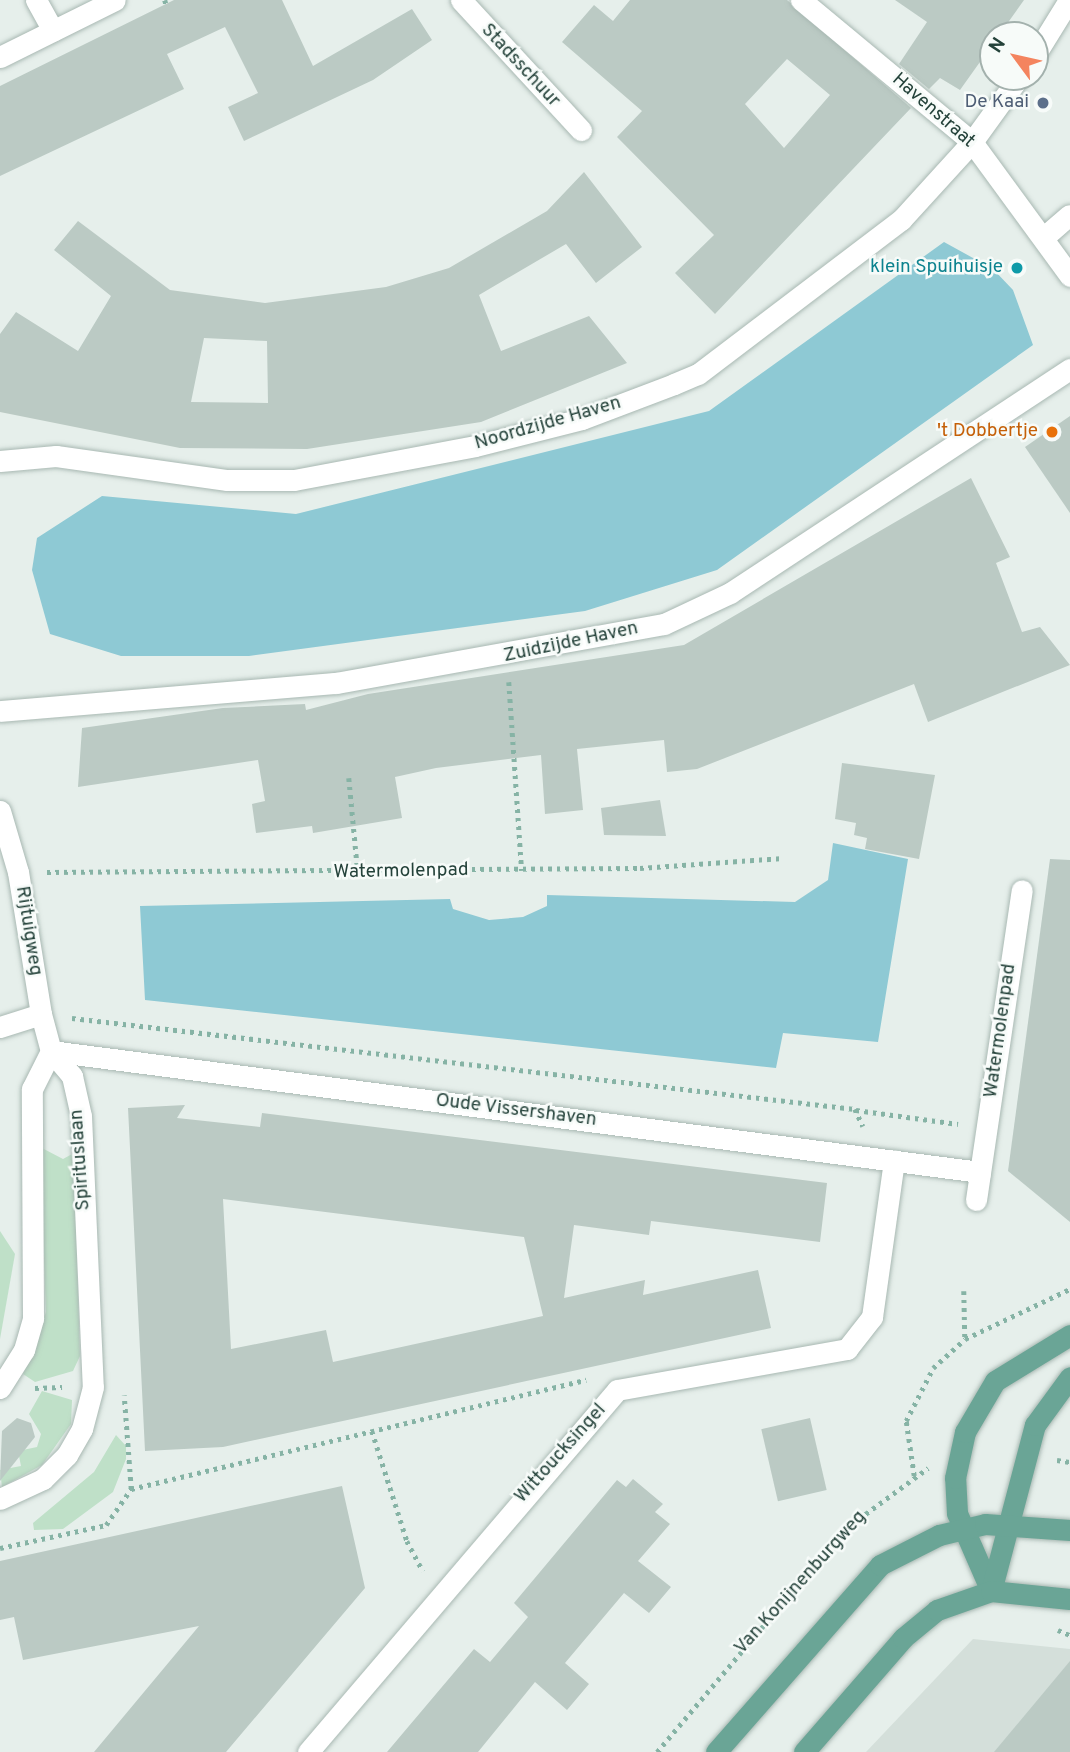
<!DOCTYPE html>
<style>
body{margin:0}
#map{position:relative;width:1070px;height:1752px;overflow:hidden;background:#e6efeb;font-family:Overpass,sans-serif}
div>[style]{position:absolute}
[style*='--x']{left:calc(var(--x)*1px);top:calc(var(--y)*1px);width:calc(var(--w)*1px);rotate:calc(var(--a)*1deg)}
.built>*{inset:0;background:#d4dfda}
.green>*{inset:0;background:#bfe0c8}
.water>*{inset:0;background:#8ec9d4}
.building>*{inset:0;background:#bbcac4;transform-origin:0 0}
.path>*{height:4.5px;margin-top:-2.25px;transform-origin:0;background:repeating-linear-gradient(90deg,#86b3a5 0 3.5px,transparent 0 8.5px)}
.roads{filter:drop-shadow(0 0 2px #a8b8b2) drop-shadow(0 0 2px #a8b8b2)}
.minor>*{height:21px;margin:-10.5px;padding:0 10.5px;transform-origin:10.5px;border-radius:10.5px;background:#fff}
.major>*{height:21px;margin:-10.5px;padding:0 10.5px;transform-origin:10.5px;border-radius:10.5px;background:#6aa596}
.dots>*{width:19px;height:19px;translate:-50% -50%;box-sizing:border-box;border:4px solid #f7fbf9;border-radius:50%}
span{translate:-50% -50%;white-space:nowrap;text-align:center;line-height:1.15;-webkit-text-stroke:5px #f7fbf9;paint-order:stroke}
.street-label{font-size:19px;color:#24423a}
.service-label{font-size:19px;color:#4e5e75}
.right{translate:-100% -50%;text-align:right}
.culture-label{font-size:19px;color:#0d838f}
.food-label{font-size:19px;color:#c56008}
.north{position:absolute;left:979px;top:21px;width:70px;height:70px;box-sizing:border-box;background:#f7fbf9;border:2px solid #a3b1ad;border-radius:50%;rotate:303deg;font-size:19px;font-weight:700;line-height:28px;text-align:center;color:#24423a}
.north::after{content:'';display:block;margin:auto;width:24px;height:32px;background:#f4845f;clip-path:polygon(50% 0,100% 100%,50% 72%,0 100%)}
</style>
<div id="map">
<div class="built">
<div style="clip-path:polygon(973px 1639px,1070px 1649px,1070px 1752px,866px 1752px)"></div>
</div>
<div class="green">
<div style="clip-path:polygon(40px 1147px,63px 1159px,74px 1153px,80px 1356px,73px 1371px,35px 1382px,23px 1374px,46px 1312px)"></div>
<div style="clip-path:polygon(0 1231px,15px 1254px,0 1339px)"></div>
<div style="clip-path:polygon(42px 1391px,72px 1400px,71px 1424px,42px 1465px,2px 1487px,0 1470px,21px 1466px,18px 1451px,37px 1447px,41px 1434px,29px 1414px)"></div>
<div style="clip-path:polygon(116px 1435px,126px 1446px,126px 1459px,113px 1492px,63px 1529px,34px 1530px,33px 1523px,94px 1472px)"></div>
</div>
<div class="water">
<div style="clip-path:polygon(944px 242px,993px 269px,1013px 290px,1033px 345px,717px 570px,585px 611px,249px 656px,121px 656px,50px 634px,32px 570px,37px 538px,102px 496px,296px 514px,709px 411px)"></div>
<div style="clip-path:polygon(833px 843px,908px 859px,878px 1042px,783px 1033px,776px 1068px,145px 1000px,140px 906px,450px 899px,453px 909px,489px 920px,523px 917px,547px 906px,547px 895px,795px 902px,828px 880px)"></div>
</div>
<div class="building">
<div style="clip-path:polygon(174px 0,282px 0,313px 66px,412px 9px,432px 40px,373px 80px,244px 141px,228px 107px,258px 93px,225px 27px,167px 54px,184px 89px,0 176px,0 86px)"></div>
<div style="clip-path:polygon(evenodd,630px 0,787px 0,911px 108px,715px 314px,675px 273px,714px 235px,617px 137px,642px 111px,562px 42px,594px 5px,613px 21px,630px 0,787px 59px,830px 95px,784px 148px,745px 104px,787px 59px)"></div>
<div style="clip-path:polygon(895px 0,1024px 0,960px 90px,940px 78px,929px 89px,899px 64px,927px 22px)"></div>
<div style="clip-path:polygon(evenodd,584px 172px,642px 247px,596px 283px,566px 244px,479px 295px,501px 351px,589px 316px,627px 363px,481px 422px,307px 449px,180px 448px,0 412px,0 334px,16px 312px,78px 351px,111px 296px,54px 250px,78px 221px,170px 290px,265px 303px,386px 287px,449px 268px,547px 211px,584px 172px,204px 338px,267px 341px,268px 403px,191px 402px,204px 338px)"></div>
<div style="clip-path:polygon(1070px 416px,1070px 513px,1025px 447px)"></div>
<div style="clip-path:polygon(971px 478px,1010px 557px,996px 563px,1022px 632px,1040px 627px,1070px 665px,928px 722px,914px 684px,697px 769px,667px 772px,664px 740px,577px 749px,583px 810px,545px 814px,541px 755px,436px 768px,395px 777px,402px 818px,313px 833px,312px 826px,256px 833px,252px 804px,265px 801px,258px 760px,78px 787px,82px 728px,223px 708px,305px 704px,306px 710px,368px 694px,684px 645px)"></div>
<div style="clip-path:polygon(842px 763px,935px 775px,919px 859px,865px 849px,867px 838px,854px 835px,856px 823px,835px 819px)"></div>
<div style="clip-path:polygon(660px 800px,666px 836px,604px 835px,601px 808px)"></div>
<div style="clip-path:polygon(1050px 859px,1070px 860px,1070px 1222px,1008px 1171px)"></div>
<div style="clip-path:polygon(evenodd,185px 1105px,177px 1118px,260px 1127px,262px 1113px,827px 1183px,820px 1242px,651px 1221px,649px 1235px,574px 1225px,564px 1298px,645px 1280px,643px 1295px,758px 1270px,771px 1328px,223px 1447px,145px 1451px,128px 1108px,185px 1105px,223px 1199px,524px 1237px,543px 1316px,333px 1362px,326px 1330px,231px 1349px,223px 1199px)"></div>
<div style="clip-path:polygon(17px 1418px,31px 1423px,35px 1437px,0 1481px,2px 1431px)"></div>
<div style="left:810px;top:1418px;width:74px;height:50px;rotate:77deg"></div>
<div style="clip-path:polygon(633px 1479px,663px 1504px,655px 1512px,670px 1524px,638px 1561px,671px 1587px,649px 1613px,624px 1593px,565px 1663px,589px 1684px,567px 1710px,535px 1682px,478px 1752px,387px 1752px,474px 1649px,490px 1662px,528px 1617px,514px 1603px,617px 1480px,626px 1487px)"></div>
<div style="clip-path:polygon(342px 1486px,365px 1588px,226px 1752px,94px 1752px,199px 1626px,23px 1660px,14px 1617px,0 1620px,0 1561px)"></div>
<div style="clip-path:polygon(1070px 1661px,1070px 1752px,994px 1752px)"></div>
</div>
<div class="path">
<div style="--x:165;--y:0;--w:4;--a:76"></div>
<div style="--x:509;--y:682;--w:189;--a:86.1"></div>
<div style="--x:349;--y:778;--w:95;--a:84.6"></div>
<div style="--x:47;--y:872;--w:593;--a:-0.39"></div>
<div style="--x:640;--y:868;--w:144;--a:-4"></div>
<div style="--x:72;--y:1018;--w:788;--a:6.63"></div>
<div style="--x:855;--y:1109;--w:19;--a:65"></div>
<div style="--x:856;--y:1110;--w:103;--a:7.8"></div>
<div style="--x:964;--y:1291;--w:48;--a:88.8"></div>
<div style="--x:35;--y:1388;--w:27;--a:-2"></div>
<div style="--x:372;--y:1431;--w:115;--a:72.3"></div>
<div style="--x:407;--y:1541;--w:34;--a:62"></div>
<div style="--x:1057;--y:1460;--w:13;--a:9"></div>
<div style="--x:914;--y:1476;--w:56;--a:-98.3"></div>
<div style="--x:906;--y:1421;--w:59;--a:-63"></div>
<div style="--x:933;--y:1368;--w:43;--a:-42.2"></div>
<div style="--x:965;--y:1339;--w:116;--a:-25.5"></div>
<div style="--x:131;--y:1489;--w:468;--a:-13.5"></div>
<div style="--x:0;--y:1548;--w:108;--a:-12.2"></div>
<div style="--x:106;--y:1525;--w:44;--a:-55.2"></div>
<div style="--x:131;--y:1489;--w:94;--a:-94.3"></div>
<div style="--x:1058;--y:1630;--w:13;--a:23"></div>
<div style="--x:657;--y:1752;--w:292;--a:-49.9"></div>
<div style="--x:845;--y:1529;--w:103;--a:-36.3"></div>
</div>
<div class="roads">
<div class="minor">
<div style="--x:36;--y:0;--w:35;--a:61"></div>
<div style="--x:461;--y:0;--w:177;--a:47.3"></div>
<div style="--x:801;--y:0;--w:222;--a:39.7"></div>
<div style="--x:972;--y:142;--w:166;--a:53.8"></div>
<div style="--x:1035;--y:55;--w:65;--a:-58.3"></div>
<div style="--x:0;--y:57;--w:128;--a:-26.4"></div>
<div style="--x:1044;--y:237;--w:33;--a:-41"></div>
<div style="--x:0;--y:461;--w:56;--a:-5.1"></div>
<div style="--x:56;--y:456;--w:173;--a:8"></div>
<div style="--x:227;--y:480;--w:67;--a:0"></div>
<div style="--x:294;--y:480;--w:184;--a:-10.6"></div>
<div style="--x:475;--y:446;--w:110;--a:-14.2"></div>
<div style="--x:582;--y:419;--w:98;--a:-20.8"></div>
<div style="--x:674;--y:384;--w:26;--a:-23"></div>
<div style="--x:698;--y:374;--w:255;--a:-37.2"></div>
<div style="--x:901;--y:220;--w:105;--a:-47.7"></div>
<div style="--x:972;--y:142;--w:80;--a:-54.1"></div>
<div style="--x:0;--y:711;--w:337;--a:-4.8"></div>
<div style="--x:336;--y:683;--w:333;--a:-10.2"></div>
<div style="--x:664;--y:624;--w:73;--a:-25.2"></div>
<div style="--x:730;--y:593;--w:407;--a:-33.4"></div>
<div style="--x:0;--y:811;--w:64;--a:73.6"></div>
<div style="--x:18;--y:872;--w:144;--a:80.8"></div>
<div style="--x:41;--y:1014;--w:38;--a:75"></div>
<div style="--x:51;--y:1051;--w:33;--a:50"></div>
<div style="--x:72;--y:1076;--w:41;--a:77.3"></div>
<div style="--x:81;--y:1116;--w:271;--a:87.5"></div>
<div style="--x:93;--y:1387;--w:43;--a:104.7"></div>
<div style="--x:82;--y:1429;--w:30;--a:120"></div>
<div style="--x:67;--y:1455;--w:34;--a:135"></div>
<div style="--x:43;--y:1479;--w:47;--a:155.1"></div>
<div style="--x:0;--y:1027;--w:43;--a:-17.6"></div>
<div style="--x:51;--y:1051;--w:937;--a:7.42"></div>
<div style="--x:976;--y:1200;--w:313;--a:-81.6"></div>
<div style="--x:0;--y:1388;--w:45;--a:-57.7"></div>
<div style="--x:24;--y:1350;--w:33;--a:-74"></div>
<div style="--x:33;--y:1318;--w:229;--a:-90.3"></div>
<div style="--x:32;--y:1089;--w:42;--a:-63.4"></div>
<div style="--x:308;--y:1752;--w:476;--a:-49.5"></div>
<div style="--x:617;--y:1390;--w:234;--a:-10.1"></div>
<div style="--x:847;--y:1349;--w:41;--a:-52"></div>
<div style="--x:872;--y:1317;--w:158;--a:-82"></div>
</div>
<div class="major">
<div style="--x:991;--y:1591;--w:85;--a:-113.6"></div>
<div style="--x:957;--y:1513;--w:35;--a:-93"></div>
<div style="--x:955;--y:1478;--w:47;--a:-77.7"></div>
<div style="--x:965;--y:1432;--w:59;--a:-59.5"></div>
<div style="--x:995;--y:1381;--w:88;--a:-31.5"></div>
<div style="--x:991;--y:1591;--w:172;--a:-75.2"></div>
<div style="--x:1035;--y:1425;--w:59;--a:-53.9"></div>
<div style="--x:716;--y:1752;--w:249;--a:-48.7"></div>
<div style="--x:880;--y:1565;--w:66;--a:-27"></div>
<div style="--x:939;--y:1535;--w:47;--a:-13.4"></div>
<div style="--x:985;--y:1524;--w:85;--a:4"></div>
<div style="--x:804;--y:1752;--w:151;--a:-49"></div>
<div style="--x:903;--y:1638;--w:44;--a:-39.5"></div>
<div style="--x:937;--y:1610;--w:57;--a:-19.4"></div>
<div style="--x:991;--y:1591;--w:79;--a:5.8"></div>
</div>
</div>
<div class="dots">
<div style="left:1043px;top:103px;background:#5c6f8a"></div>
<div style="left:1017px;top:268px;background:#0f9aa8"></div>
<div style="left:1052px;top:432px;background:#e8710a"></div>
</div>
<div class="street-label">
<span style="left:520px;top:66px;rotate:47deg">Stadsschuur</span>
<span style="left:933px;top:111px;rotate:41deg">Havenstraat</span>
<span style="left:548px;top:424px;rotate:-16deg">Noordzijde Haven</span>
<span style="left:571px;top:643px;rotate:-12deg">Zuidzijde Haven</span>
<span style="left:401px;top:872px;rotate:-1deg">Watermolenpad</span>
<span style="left:28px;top:931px;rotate:81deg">Rijtuigweg</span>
<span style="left:1001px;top:1031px;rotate:-82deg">Watermolenpad</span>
<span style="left:516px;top:1111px;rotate:7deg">Oude Vissershaven</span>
<span style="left:81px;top:1160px;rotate:-94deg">Spirituslaan</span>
<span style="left:561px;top:1454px;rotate:-48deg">Wittoucksingel</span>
<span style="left:801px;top:1583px;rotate:-48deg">Van Konijnenburgweg</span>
</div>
<div class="service-label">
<span class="right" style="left:1029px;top:103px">De Kaai</span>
</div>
<div class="culture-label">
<span class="right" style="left:1003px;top:268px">klein Spuihuisje</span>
</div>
<div class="food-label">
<span class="right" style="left:1038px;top:432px">'t Dobbertje</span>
</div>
<div class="north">N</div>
</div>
